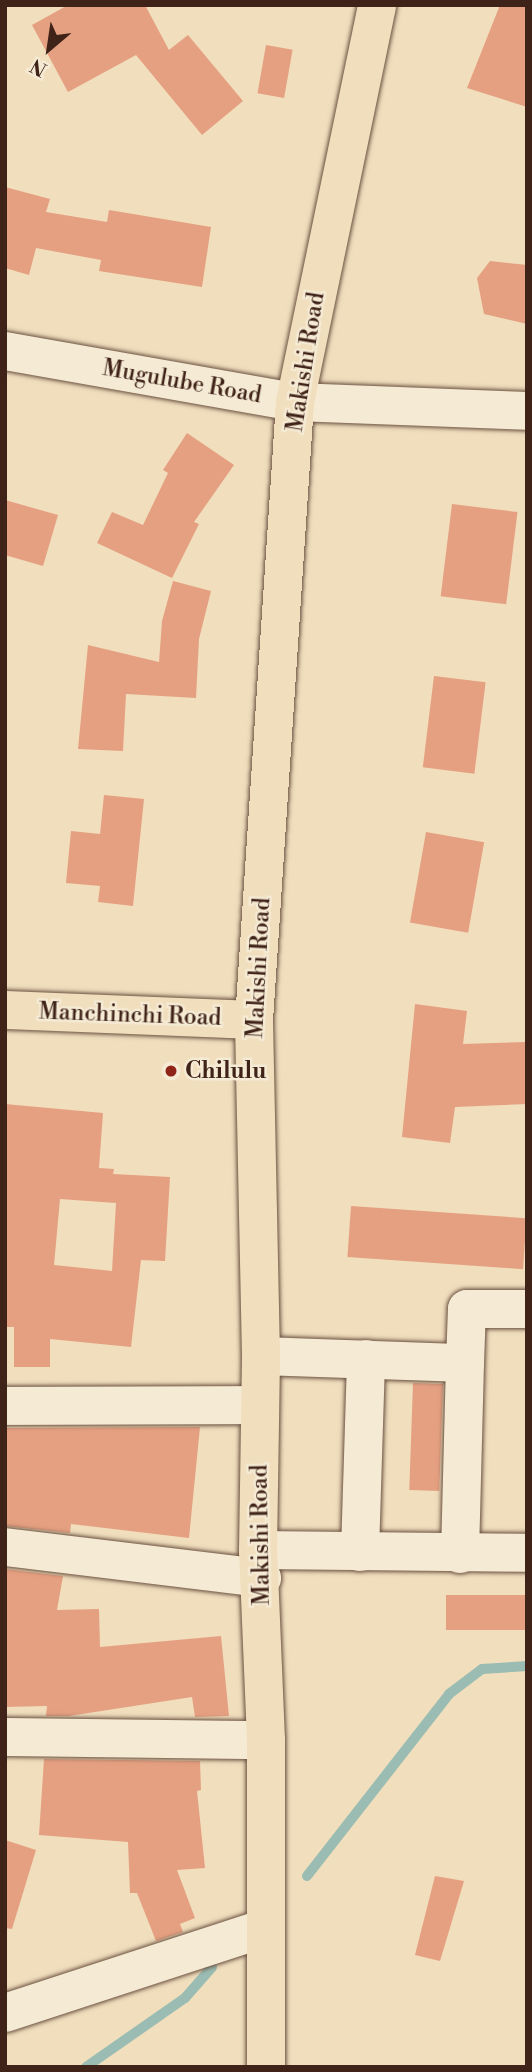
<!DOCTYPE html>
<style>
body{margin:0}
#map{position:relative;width:532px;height:2072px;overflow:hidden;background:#f0debd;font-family:"Libre Bodoni",serif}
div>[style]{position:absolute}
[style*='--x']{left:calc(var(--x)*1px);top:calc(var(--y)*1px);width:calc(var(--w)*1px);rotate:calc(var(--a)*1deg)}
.stream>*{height:10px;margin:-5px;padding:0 5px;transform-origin:5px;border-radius:5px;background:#9abcb2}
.building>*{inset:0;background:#e5a081;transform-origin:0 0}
.roads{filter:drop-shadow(0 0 2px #6b5141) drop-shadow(0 0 2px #6b5141)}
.minor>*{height:38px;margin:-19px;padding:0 19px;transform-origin:19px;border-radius:19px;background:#f5ead4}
.major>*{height:38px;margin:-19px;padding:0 19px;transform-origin:19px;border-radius:19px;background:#f0debd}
.dots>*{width:19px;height:19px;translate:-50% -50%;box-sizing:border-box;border:4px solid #f5ead4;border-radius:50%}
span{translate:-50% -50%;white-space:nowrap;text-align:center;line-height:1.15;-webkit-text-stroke:5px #f5ead4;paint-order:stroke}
.street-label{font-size:23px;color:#3f2218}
.poi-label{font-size:23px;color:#3f2218;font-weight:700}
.left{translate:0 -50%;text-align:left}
.frame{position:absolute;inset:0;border:7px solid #3f2218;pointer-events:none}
.north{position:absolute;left:14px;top:14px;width:70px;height:70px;-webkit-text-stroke:5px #f5ead4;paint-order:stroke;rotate:209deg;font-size:19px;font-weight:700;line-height:28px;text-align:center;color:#3f2218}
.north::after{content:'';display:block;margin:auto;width:24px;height:32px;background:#3f2218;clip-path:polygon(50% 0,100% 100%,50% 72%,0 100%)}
</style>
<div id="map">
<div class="stream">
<div style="--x:307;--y:1876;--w:231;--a:-52"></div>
<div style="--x:449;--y:1694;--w:41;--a:-37.1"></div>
<div style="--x:482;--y:1669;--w:45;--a:-3.8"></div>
<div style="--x:86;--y:2067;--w:121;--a:-34.9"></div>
<div style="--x:185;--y:1998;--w:41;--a:-48.9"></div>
</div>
<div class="building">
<div style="clip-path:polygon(68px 5px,145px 5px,169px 50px,188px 35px,243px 101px,202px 135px,136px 55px,68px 92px,32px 25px)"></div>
<div style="clip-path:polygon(500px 5px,527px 5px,527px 107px,467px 88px)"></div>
<div style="left:266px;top:45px;width:27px;height:49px;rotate:10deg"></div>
<div style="clip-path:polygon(5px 187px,50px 199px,46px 212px,107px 222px,109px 210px,211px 227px,202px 287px,99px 271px,101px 260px,36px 248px,29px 275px,5px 268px)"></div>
<div style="clip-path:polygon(490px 261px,527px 265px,527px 324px,484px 314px,477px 278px)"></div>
<div style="clip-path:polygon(187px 433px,234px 465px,194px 522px,199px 524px,172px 578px,97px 543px,112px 512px,143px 525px,168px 473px,163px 470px)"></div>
<div style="clip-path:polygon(5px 500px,58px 515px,43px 566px,5px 555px)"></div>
<div style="left:452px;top:504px;width:66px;height:93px;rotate:7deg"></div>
<div style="clip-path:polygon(173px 581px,211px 591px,199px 639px,196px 698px,126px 694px,123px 751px,78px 749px,88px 645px,159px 662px,162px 621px)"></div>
<div style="left:434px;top:676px;width:52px;height:92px;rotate:7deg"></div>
<div style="clip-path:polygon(104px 795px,144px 799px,133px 906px,98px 902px,100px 886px,66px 883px,71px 831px,100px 834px)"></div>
<div style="left:426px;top:832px;width:59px;height:92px;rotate:10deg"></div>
<div style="clip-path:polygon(415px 1004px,467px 1011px,463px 1044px,527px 1042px,527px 1104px,455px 1107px,450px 1143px,402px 1137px)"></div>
<div style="clip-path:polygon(evenodd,5px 1104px,103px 1113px,99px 1168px,114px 1169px,113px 1174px,170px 1177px,165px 1261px,141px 1260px,131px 1347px,50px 1339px,50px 1367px,14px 1367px,14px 1327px,5px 1327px,5px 1104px,60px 1199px,116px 1203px,112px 1271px,54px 1265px,60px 1199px)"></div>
<div style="left:351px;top:1206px;width:176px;height:51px;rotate:4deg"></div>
<div style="left:413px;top:1383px;width:30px;height:107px;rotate:2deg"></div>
<div style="clip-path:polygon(200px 1427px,189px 1538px,71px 1524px,70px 1533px,5px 1526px,5px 1428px)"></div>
<div style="clip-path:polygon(5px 1569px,63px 1576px,57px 1610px,99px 1609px,100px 1647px,221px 1636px,229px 1716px,195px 1717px,192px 1697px,69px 1716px,46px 1716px,47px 1706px,5px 1707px)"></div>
<div style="left:446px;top:1595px;width:81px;height:35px"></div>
<div style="clip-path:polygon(44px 1759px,200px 1761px,201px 1790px,197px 1791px,205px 1868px,177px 1870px,195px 1918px,180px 1924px,183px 1932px,156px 1941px,137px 1893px,130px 1893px,128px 1842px,39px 1835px)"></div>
<div style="clip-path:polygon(5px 1840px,36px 1850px,12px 1929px,5px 1928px)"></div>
<div style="clip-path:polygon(435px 1876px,464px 1881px,440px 1961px,415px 1955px)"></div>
</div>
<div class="roads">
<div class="minor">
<div style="--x:5;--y:351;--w:294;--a:10"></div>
<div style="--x:295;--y:402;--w:232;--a:2.2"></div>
<div style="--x:261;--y:1356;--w:204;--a:2"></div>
<div style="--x:465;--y:1363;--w:54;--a:-87.9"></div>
<div style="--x:467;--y:1309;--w:60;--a:0"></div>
<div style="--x:5;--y:1406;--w:255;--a:-0.2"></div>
<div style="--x:5;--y:1547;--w:259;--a:6.9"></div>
<div style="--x:258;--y:1550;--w:269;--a:0.6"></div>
<div style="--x:360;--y:1552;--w:193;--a:-88.2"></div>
<div style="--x:460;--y:1554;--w:191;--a:-88.5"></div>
<div style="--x:5;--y:1737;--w:261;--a:0.7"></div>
<div style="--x:5;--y:2013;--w:274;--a:-18.1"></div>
</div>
<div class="major">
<div style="--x:5;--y:1010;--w:249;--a:2.3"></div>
<div style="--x:266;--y:2067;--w:327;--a:-90"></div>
<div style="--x:266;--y:1740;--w:190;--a:-92.4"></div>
<div style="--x:258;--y:1550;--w:194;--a:-89.1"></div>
<div style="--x:261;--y:1356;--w:336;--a:-91.2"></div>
<div style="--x:254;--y:1020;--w:619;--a:-86.2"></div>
<div style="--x:295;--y:402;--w:405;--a:-78.3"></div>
</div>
</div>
<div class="dots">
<div style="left:171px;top:1071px;background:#8f2418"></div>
</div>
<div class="street-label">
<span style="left:306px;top:362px;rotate:-81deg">Makishi Road</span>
<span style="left:182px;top:382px;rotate:10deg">Mugulube Road</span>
<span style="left:259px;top:968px;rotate:-87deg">Makishi Road</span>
<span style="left:130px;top:1015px;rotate:2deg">Manchinchi Road</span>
<span style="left:261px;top:1535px;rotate:-91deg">Makishi Road</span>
</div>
<div class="poi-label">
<span class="left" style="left:185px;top:1071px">Chilulu</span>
</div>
<div class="frame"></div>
<div class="north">N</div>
</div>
